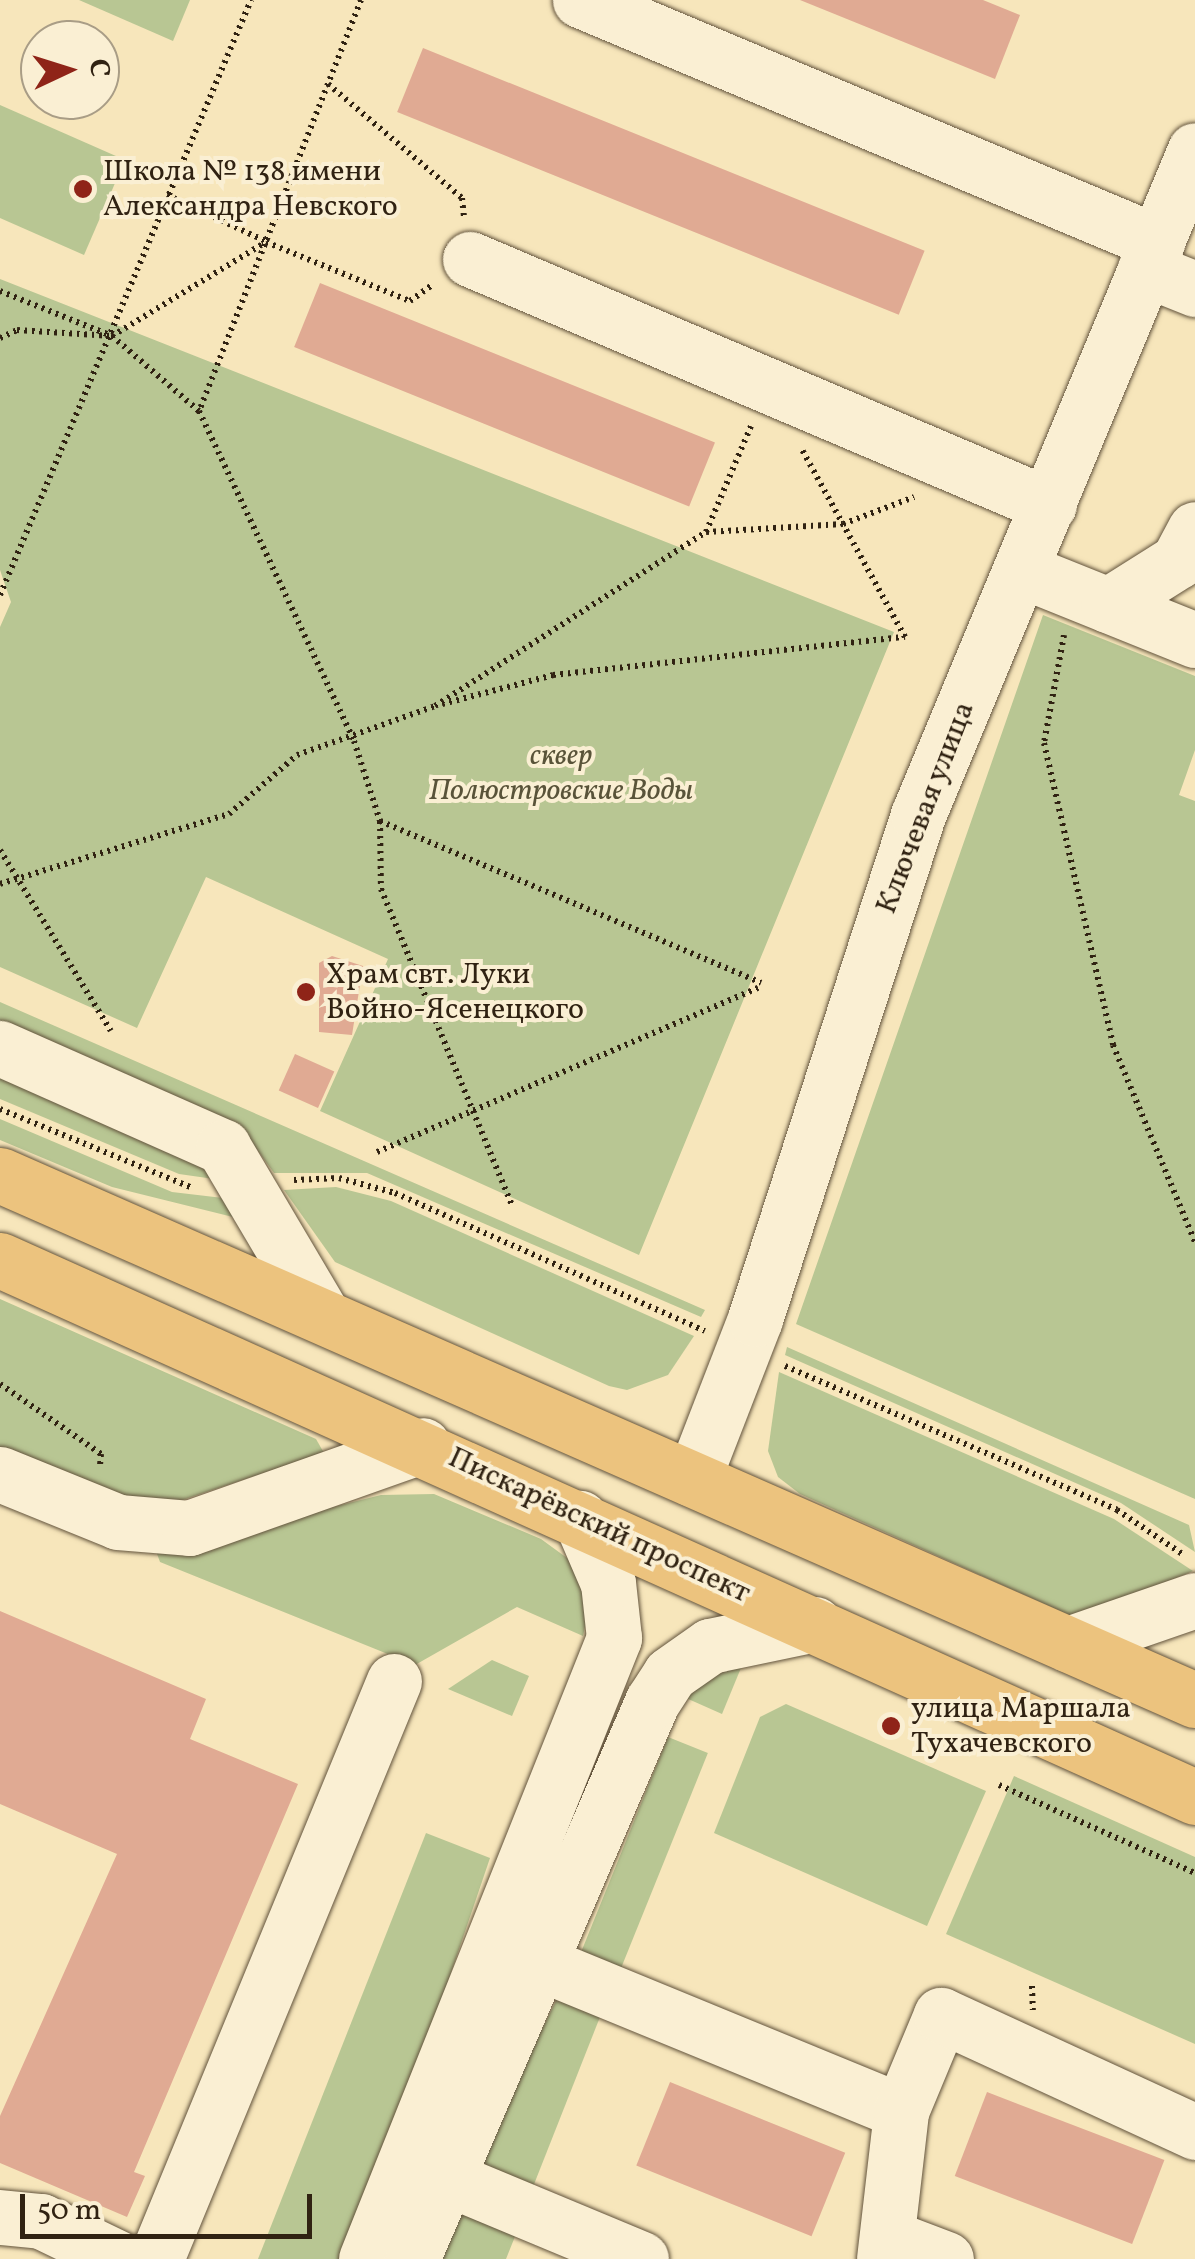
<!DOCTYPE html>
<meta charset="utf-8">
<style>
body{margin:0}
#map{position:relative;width:1195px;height:2259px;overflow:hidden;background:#f7e6bb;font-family:Vollkorn,serif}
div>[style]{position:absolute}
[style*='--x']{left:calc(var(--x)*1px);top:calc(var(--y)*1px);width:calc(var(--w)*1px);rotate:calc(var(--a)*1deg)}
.green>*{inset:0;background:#b8c693;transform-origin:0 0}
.building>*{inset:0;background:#e0aa93;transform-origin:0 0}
.path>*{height:6px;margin-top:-3px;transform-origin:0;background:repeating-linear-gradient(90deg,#302212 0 2.5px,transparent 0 7.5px)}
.roads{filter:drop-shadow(0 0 2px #62533c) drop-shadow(0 0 2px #62533c)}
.minor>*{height:55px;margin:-27.5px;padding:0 27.5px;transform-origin:27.5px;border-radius:27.5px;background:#faefd3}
.major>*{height:55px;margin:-27.5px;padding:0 27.5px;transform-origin:27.5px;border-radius:27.5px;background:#ecc37e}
.dots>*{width:28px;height:28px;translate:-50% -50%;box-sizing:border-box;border:5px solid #faefd3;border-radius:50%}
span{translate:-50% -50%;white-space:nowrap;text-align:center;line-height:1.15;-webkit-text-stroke:8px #faefd3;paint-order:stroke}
.poi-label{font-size:30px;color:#302212}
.left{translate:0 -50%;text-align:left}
.park-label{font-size:30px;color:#595339;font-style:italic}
.street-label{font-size:30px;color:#302212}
.north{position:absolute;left:20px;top:20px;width:100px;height:100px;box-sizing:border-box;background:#faefd3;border:2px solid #a99d86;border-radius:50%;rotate:86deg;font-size:28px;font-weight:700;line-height:40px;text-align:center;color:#302212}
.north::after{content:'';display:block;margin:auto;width:35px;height:45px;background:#8f2418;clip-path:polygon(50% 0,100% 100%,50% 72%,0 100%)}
.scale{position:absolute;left:20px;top:2194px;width:292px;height:45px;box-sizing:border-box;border:5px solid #302212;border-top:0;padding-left:12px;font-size:30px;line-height:35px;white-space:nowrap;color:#302212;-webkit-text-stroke:8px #faefd3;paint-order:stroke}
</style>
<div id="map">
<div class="green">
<div style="clip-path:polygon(79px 0,190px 0,173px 41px)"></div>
<div style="clip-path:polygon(0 105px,125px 160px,84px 255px,0 218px)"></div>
<div style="clip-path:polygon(0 279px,894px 632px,639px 1255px,320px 1111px,388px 959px,206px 877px,137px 1028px,0 967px,0 627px,11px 602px,0 570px)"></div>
<div style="clip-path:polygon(1043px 615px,1195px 676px,1195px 750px,1179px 795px,1195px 801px,1195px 1499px,796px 1324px)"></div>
<div style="clip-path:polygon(0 1002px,705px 1310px,701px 1317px,367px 1173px,274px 1173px,253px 1144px,0 1024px)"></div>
<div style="clip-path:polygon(0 1070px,192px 1152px,228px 1181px,179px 1174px,0 1099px)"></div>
<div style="clip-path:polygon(0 1119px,172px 1192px,240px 1200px,241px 1219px,112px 1187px,0 1140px)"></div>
<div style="clip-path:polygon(336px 1187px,391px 1201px,694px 1336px,668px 1375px,627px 1390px,609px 1386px,335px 1262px,284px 1190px)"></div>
<div style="clip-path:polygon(0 1299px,316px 1439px,324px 1453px,155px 1509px,0 1450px)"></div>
<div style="clip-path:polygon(787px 1347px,1189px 1525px,1195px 1552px,1121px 1503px,785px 1355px)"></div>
<div style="clip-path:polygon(779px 1372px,1114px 1519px,1193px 1571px,1078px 1619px,800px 1494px,778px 1477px,768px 1451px)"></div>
<div style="clip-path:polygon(434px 1494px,541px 1539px,578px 1566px,588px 1613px,583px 1636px,517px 1607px,415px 1665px,160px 1562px,156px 1551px,381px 1495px)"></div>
<div style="clip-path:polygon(492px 1660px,529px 1676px,512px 1716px,448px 1689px)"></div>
<div style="clip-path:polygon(743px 1663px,722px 1714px,686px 1698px,702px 1678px)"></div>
<div style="clip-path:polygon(786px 1704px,986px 1791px,927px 1926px,714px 1833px,760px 1717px)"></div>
<div style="left:668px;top:1737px;width:43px;height:240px;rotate:22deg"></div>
<div style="clip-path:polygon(1014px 1776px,1195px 1857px,1195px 2044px,946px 1934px)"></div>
<div style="clip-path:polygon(426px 1833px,490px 1858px,402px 2117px,343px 2259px,258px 2259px)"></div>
<div style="clip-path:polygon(557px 1999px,600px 2017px,529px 2197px,470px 2173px)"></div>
<div style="clip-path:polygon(457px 2203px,518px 2229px,506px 2259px,435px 2259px)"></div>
</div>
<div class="building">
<div style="clip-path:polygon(800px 0,983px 0,1020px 15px,995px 79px)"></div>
<div style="left:423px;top:48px;width:541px;height:69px;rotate:22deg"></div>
<div style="left:320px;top:283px;width:426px;height:69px;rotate:22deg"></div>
<div style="clip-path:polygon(332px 956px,363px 966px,352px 1035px,319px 1032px,319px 963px)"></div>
<div style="left:295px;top:1054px;width:43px;height:40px;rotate:24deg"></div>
<div style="clip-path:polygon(0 1611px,206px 1699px,190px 1739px,298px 1784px,134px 2172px,145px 2176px,127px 2217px,0 2163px,0 2116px,117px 1854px,0 1804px)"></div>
<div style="left:670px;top:2082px;width:189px;height:90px;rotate:22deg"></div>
<div style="left:987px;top:2092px;width:190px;height:90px;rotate:21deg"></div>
</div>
<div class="path">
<div style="--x:361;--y:0;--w:442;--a:111.5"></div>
<div style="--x:199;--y:411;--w:365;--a:64.8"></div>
<div style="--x:354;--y:741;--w:84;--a:72"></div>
<div style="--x:380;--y:821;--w:68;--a:89.2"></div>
<div style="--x:381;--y:889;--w:343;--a:67.5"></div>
<div style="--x:328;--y:84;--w:176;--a:40.4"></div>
<div style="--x:462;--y:198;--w:19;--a:84"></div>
<div style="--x:167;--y:195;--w:108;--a:25.1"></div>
<div style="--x:0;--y:291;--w:121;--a:21.9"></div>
<div style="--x:112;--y:336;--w:115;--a:40.8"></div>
<div style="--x:0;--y:338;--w:19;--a:-25"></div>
<div style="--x:17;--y:330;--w:95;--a:3.6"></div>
<div style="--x:112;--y:336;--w:180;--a:-31.4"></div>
<div style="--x:266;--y:242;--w:156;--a:22.3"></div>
<div style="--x:410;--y:301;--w:29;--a:-36"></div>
<div style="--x:706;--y:532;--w:137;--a:-3.3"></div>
<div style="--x:843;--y:524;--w:76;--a:-20.8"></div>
<div style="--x:0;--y:595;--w:646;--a:-67.13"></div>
<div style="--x:1064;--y:635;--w:110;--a:100.5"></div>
<div style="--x:1044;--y:743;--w:310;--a:77.1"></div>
<div style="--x:1113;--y:1045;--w:213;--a:67.4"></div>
<div style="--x:442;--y:704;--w:115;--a:-14.6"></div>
<div style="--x:553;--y:675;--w:354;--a:-6.2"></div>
<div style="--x:905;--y:637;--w:213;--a:-118.8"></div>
<div style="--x:380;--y:821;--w:414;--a:23"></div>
<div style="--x:0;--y:850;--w:212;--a:58.5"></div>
<div style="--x:0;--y:884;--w:239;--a:-17"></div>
<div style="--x:229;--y:814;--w:90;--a:-40.9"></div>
<div style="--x:297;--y:755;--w:146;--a:-19.5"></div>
<div style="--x:435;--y:706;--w:322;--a:-32.7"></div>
<div style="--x:706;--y:532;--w:115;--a:-67"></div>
<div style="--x:0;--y:1109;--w:209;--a:22.3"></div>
<div style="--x:377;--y:1152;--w:415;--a:-23.3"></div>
<div style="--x:294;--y:1180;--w:45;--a:-2.5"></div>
<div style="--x:339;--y:1178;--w:58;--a:15"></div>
<div style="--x:395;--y:1193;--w:339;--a:24"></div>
<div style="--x:785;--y:1366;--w:362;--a:23.4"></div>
<div style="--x:1117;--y:1510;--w:81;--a:33.9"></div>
<div style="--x:0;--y:1384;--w:123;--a:34.7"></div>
<div style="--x:101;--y:1454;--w:11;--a:95"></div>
<div style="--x:999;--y:1785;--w:215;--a:24.2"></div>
<div style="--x:1032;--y:1986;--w:24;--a:88"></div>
</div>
<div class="roads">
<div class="minor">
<div style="--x:580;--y:0;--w:626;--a:22.75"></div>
<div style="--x:470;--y:259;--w:629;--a:23.02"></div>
<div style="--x:1145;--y:269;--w:54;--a:21.8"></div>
<div style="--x:1021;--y:570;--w:188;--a:21.9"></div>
<div style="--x:1108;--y:605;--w:83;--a:-32.2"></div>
<div style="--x:1178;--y:561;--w:36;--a:-62"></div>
<div style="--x:0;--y:1048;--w:244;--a:23.9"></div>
<div style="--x:223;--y:1147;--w:191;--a:59.4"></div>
<div style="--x:0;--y:1474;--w:127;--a:22.1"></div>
<div style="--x:118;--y:1522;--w:71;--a:4.8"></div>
<div style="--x:189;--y:1528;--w:248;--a:-19.5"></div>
<div style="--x:693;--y:1479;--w:172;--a:-68.8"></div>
<div style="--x:755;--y:1319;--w:530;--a:-72.08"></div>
<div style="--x:918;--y:815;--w:720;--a:-67.39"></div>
<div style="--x:1068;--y:1644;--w:134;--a:-19.1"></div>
<div style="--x:542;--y:1964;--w:388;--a:22.3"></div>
<div style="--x:413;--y:2164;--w:247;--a:22.6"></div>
<div style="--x:0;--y:2217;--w:41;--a:5.6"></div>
<div style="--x:41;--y:2221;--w:88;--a:25.7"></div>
<div style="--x:888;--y:2237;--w:62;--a:20.8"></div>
<div style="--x:156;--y:2259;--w:625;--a:-67.62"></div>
<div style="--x:366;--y:2259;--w:669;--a:-68.23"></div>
<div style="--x:614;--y:1638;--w:55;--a:-96.2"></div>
<div style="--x:608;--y:1583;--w:71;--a:-113.3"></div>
<div style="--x:412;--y:2259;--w:607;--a:-66.69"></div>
<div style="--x:652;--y:1702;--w:33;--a:-57"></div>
<div style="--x:670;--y:1674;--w:49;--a:-35"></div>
<div style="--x:710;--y:1646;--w:107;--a:-11.8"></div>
<div style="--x:884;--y:2259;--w:149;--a:-83.4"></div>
<div style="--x:901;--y:2111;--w:104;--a:-67.4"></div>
<div style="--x:941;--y:2015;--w:280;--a:24.7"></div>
</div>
<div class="major">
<div style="--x:0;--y:1175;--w:1305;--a:23.72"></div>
<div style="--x:0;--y:1260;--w:1310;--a:24.2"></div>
</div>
</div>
<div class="dots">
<div style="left:83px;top:189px;background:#8f2418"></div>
<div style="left:306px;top:992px;background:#8f2418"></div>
<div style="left:891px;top:1726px;background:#8f2418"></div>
</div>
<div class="poi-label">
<span class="left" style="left:103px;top:189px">Школа № 138 имени<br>Александра Невского</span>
<span class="left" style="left:326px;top:992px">Храм свт. Луки<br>Войно-Ясенецкого</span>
<span class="left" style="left:911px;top:1726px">улица Маршала<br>Тухачевского</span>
</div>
<div class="park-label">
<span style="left:561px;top:773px">сквер<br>Полюстровские Воды</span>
</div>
<div class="street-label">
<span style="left:926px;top:808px;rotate:-69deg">Ключевая улица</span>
<span style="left:599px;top:1526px;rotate:25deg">Пискарёвский проспект</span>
</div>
<div class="north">С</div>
<div class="scale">50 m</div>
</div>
